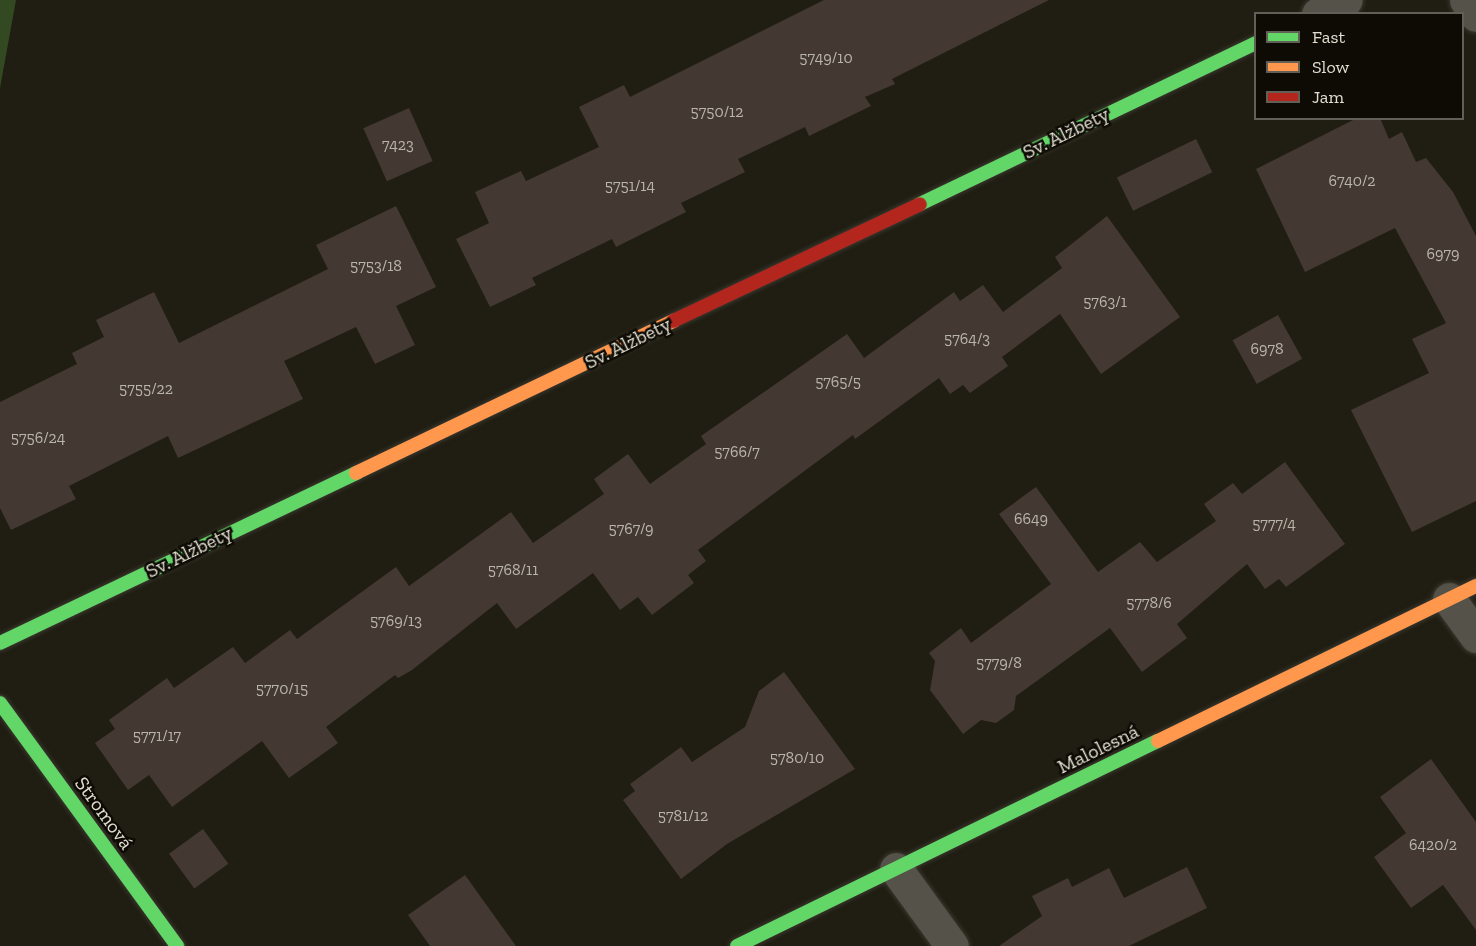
<!DOCTYPE html>
<meta charset="utf-8">
<style>
body{margin:0}
#map{position:relative;width:1476px;height:946px;overflow:hidden;background:#201e12;font-family:"Zilla Slab",serif}
div>[style]{position:absolute}
[style*='--x']{left:calc(var(--x)*1px);top:calc(var(--y)*1px);width:calc(var(--w)*1px);rotate:calc(var(--a)*1deg)}
.forest>*{inset:0;background:#324922}
.building>*{inset:0;background:#433832;transform-origin:0 0}
.roads{filter:drop-shadow(0 0 2px #39372f) drop-shadow(0 0 2px #39372f)}
.street>*{height:33px;margin:-16.5px;padding:0 16.5px;transform-origin:16.5px;border-radius:16.5px;background:#545249}
.fast>*{height:14px;margin:-7px;padding:0 7px;transform-origin:7px;border-radius:7px;background:#63d668}
.slow>*{height:14px;margin:-7px;padding:0 7px;transform-origin:7px;border-radius:7px;background:#ff974d}
.jam>*{height:14px;margin:-7px;padding:0 7px;transform-origin:7px;border-radius:7px;background:#b3261e}
span{translate:-50% -50%;white-space:nowrap;text-align:center;line-height:1.15;-webkit-text-stroke:5px #0d0b04;paint-order:stroke}
.number-label{font-size:16px;color:#bab5aa}
.number-label span{-webkit-text-stroke-width:0}
.street-label{font-size:20px;color:#e2dfd2}
.legend{position:absolute;left:1254px;top:12px;width:210px;height:108px;box-sizing:border-box;background:#0d0b04;border:2px solid #626056;margin:0;padding:8px 10px;list-style:none;font-size:18px;color:#e2dfd2}
.legend li{display:flex;align-items:center;gap:12px;height:30px}
.legend b{width:30px;border:2px solid #626056}
</style>
<div id="map">
<div class="forest">
<div style="clip-path:polygon(0 0,16px 0,0 88px)"></div>
</div>
<div class="building">
<div style="clip-path:polygon(824px 0,1049px 0,892px 79px,895px 84px,865px 97px,871px 106px,809px 136px,805px 127px,738px 159px,745px 172px,681px 203px,686px 212px,616px 247px,612px 239px,532px 278px,536px 285px,490px 307px,456px 239px,489px 223px,475px 192px,521px 171px,526px 181px,599px 147px,579px 107px,624px 85px,630px 97px)"></div>
<div style="left:409px;top:108px;width:58px;height:50px;rotate:66deg"></div>
<div style="clip-path:polygon(1357px 118px,1380px 118px,1389px 139px,1402px 132px,1416px 162px,1426px 158px,1453px 192px,1476px 236px,1476px 501px,1412px 532px,1351px 410px,1429px 373px,1412px 339px,1446px 323px,1395px 228px,1305px 272px,1256px 169px)"></div>
<div style="left:1196px;top:139px;width:37px;height:88px;rotate:64deg"></div>
<div style="clip-path:polygon(396px 206px,436px 287px,396px 306px,415px 345px,375px 364px,356px 327px,284px 361px,303px 399px,178px 458px,168px 436px,69px 486px,76px 499px,11px 530px,0 508px,0 402px,77px 364px,72px 353px,104px 337px,96px 320px,154px 292px,179px 343px,328px 269px,316px 245px)"></div>
<div style="clip-path:polygon(1107px 216px,1180px 317px,1101px 374px,1060px 314px,1002px 357px,1008px 366px,970px 393px,963px 385px,950px 394px,939px 378px,855px 439px,853px 435px,698px 550px,706px 561px,688px 575px,694px 583px,652px 615px,638px 597px,620px 610px,593px 573px,516px 629px,497px 603px,412px 670px,398px 678px,395px 675px,326px 727px,338px 743px,289px 778px,262px 741px,172px 807px,149px 775px,128px 790px,95px 743px,115px 729px,109px 720px,167px 678px,174px 688px,233px 647px,245px 663px,290px 630px,297px 639px,396px 567px,409px 586px,511px 512px,533px 543px,604px 494px,594px 479px,628px 454px,650px 484px,706px 444px,701px 436px,847px 334px,864px 358px,954px 292px,960px 301px,983px 285px,1003px 312px,1062px 268px,1055px 257px)"></div>
<div style="left:1278px;top:315px;width:50px;height:52px;rotate:61deg"></div>
<div style="clip-path:polygon(1285px 462px,1345px 544px,1286px 587px,1279px 579px,1265px 589px,1247px 564px,1177px 624px,1187px 638px,1142px 672px,1110px 628px,1016px 696px,1014px 710px,996px 723px,981px 720px,963px 734px,930px 690px,935px 661px,929px 653px,961px 628px,971px 643px,1051px 584px,999px 514px,1036px 487px,1098px 572px,1140px 542px,1157px 562px,1216px 521px,1204px 504px,1233px 483px,1242px 494px)"></div>
<div style="clip-path:polygon(784px 672px,855px 769px,727px 844px,681px 879px,623px 800px,635px 791px,630px 784px,681px 747px,692px 762px,745px 727px,759px 691px)"></div>
<div style="clip-path:polygon(1431px 759px,1476px 822px,1476px 930px,1443px 885px,1411px 908px,1374px 857px,1406px 833px,1380px 797px)"></div>
<div style="left:203px;top:829px;width:43px;height:42px;rotate:54deg"></div>
<div style="clip-path:polygon(1187px 867px,1207px 908px,1129px 946px,999px 946px,1042px 916px,1032px 896px,1068px 878px,1072px 887px,1109px 868px,1124px 898px)"></div>
<div style="clip-path:polygon(465px 875px,516px 946px,430px 946px,408px 915px)"></div>
</div>
<div class="roads">
<div class="street">
<div style="--x:1466;--y:0;--w:18;--a:56"></div>
<div style="--x:1318;--y:14;--w:31;--a:-27"></div>
<div style="--x:1449;--y:599;--w:46;--a:53.9"></div>
<div style="--x:896;--y:869;--w:95;--a:54"></div>
</div>
<div class="fast">
<div style="--x:920;--y:204;--w:373;--a:-25.6"></div>
<div style="--x:0;--y:643;--w:395;--a:-25.5"></div>
<div style="--x:0;--y:703;--w:301;--a:53.9"></div>
<div style="--x:737;--y:946;--w:468;--a:-26"></div>
</div>
<div class="slow">
<div style="--x:356;--y:473;--w:352;--a:-25.6"></div>
<div style="--x:1158;--y:741;--w:354;--a:-26"></div>
</div>
<div class="jam">
<div style="--x:673;--y:321;--w:273;--a:-25.3"></div>
</div>
</div>
<div class="number-label">
<span style="left:826px;top:58px">5749/10</span>
<span style="left:717px;top:112px">5750/12</span>
<span style="left:398px;top:145px">7423</span>
<span style="left:1352px;top:181px">6740/2</span>
<span style="left:630px;top:186px">5751/14</span>
<span style="left:1443px;top:254px">6979</span>
<span style="left:376px;top:266px">5753/18</span>
<span style="left:1105px;top:302px">5763/1</span>
<span style="left:967px;top:339px">5764/3</span>
<span style="left:1267px;top:349px">6978</span>
<span style="left:838px;top:382px">5765/5</span>
<span style="left:146px;top:389px">5755/22</span>
<span style="left:38px;top:438px">5756/24</span>
<span style="left:737px;top:452px">5766/7</span>
<span style="left:1031px;top:519px">6649</span>
<span style="left:1274px;top:524px">5777/4</span>
<span style="left:631px;top:529px">5767/9</span>
<span style="left:513px;top:570px">5768/11</span>
<span style="left:1149px;top:603px">5778/6</span>
<span style="left:396px;top:621px">5769/13</span>
<span style="left:999px;top:663px">5779/8</span>
<span style="left:282px;top:689px">5770/15</span>
<span style="left:157px;top:736px">5771/17</span>
<span style="left:797px;top:758px">5780/10</span>
<span style="left:683px;top:816px">5781/12</span>
<span style="left:1433px;top:845px">6420/2</span>
</div>
<div class="street-label">
<span style="left:1066px;top:133px;rotate:-26deg">Sv. Alžbety</span>
<span style="left:628px;top:343px;rotate:-26deg">Sv. Alžbety</span>
<span style="left:189px;top:552px;rotate:-26deg">Sv. Alžbety</span>
<span style="left:1098px;top:749px;rotate:-26deg">Malolesná</span>
<span style="left:104px;top:813px;rotate:54deg">Stromová</span>
</div>
<ul class="legend">
<li><b style="height:8px;background:#63d668"></b>Fast</li>
<li><b style="height:8px;background:#ff974d"></b>Slow</li>
<li><b style="height:8px;background:#b3261e"></b>Jam</li>
</ul>
</div>
